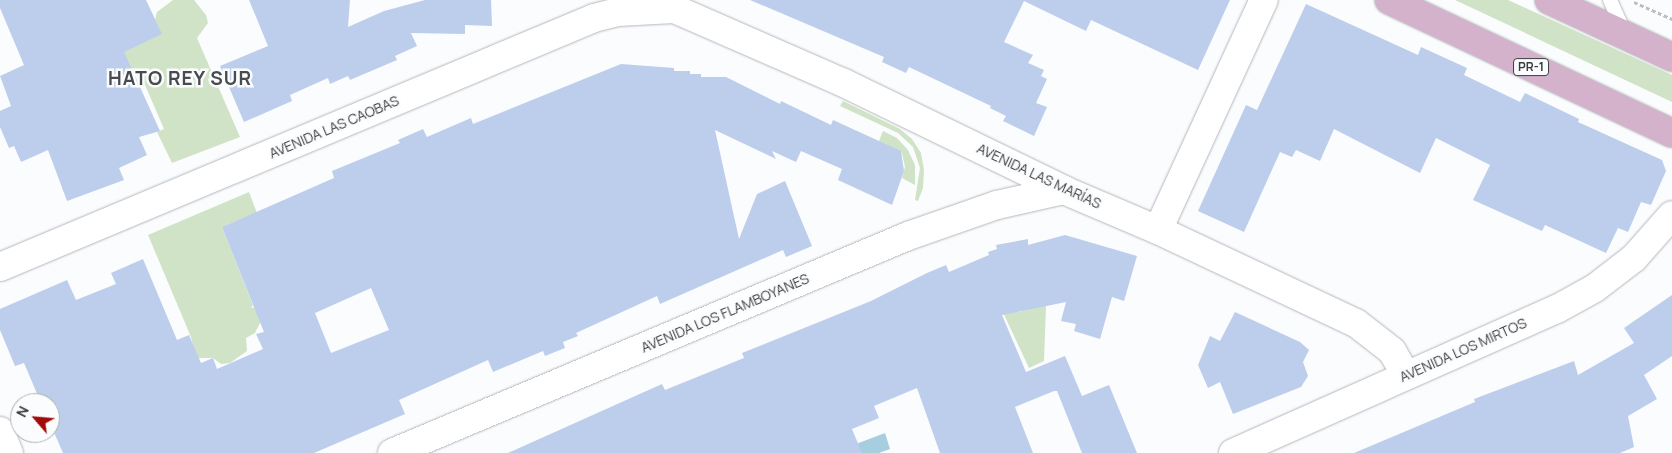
<!DOCTYPE html>
<meta charset="utf-8">
<style>
body{margin:0}
#map{position:relative;width:1672px;height:453px;overflow:hidden;background:#fafcfe;font-family:Manrope,sans-serif}
div>[style]{position:absolute}
[style*='--x']{left:calc(var(--x)*1px);top:calc(var(--y)*1px);width:calc(var(--w)*1px);rotate:calc(var(--a)*1deg)}
.green>*{inset:0;background:#d0e3c6}
.water>*{inset:0;background:#a7cedf}
.building>*{inset:0;background:#bdcdec}
.path>*{height:3px;margin-top:-1.5px;transform-origin:0;background:repeating-linear-gradient(90deg,#bbbdbf 0 4px,transparent 0 6.5px)}
.roads{filter:drop-shadow(0 0 1px #b4b7bb) drop-shadow(0 0 1px #b4b7bb)}
.lane>*{height:14px;margin:-7px;padding:0 7px;transform-origin:7px;border-radius:7px;background:#fff}
.street>*{height:28px;margin:-14px;padding:0 14px;transform-origin:14px;border-radius:14px;background:#fff}
.primary>*{height:28px;margin:-14px;padding:0 14px;transform-origin:14px;border-radius:14px;background:#d5b2cb}
span{translate:-50% -50%;white-space:nowrap;text-align:center;line-height:1.15;-webkit-text-stroke:5px #fafcfe;paint-order:stroke}
.shield-label span{padding:1px 4px;background:#fafcfe;border:1px solid;border-radius:4px;-webkit-text-stroke-width:0}
.shield-label{font-size:12px;color:#3b3c3e;font-weight:700}
.street-label{font-size:14px;color:#3b3c3e}
.district-label{font-size:19px;color:#484a4e;font-weight:700;letter-spacing:1px}
.north{position:absolute;left:10px;top:393px;width:50px;height:50px;box-sizing:border-box;background:#fafcfe;border:1px solid #aeafb1;border-radius:50%;rotate:297deg;font-size:14px;font-weight:700;line-height:20px;text-align:center;color:#3b3c3e}
.north::after{content:'';display:block;margin:auto;width:18px;height:22px;background:#a30b09;clip-path:polygon(50% 0,100% 100%,50% 72%,0 100%)}
</style>
<div id="map">
<div class="green">
<div style="clip-path:polygon(173px 0,194px 0,206px 15px,208px 23px,197px 38px,240px 137px,172px 163px,157px 132px,164px 129px,139px 71px,114px 83px,104px 60px,161px 34px,155px 19px,157px 12px)"></div>
<div style="clip-path:polygon(1455px 0,1508px 0,1672px 75px,1672px 102px)"></div>
<div style="clip-path:polygon(843px 101px,900px 129px,912px 139px,921px 153px,924px 170px,923px 188px,918px 201px,915px 200px,920px 168px,913px 147px,898px 133px,840px 106px)"></div>
<div style="clip-path:polygon(883px 131px,897px 138px,908px 150px,915px 165px,915px 185px,902px 178px,905px 167px,902px 153px,879px 141px)"></div>
<div style="clip-path:polygon(249px 192px,260px 221px,243px 218px,222px 227px,253px 305px,251px 308px,262px 306px,262px 319px,255px 333px,246px 338px,247px 351px,230px 363px,221px 364px,213px 358px,196px 358px,191px 337px,148px 235px)"></div>
<div style="clip-path:polygon(993px 291px,1017px 307px,1018px 312px,1030px 309px,1030px 305px,1046px 306px,1044px 361px,1029px 368px)"></div>
</div>
<div class="water">
<div style="clip-path:polygon(885px 433px,890px 449px,879px 453px,856px 453px,856px 444px)"></div>
</div>
<div class="building">
<div style="clip-path:polygon(0 0,146px 0,162px 34px,124px 52px,160px 131px,139px 137px,147px 155px,119px 168px,124px 180px,67px 201px,48px 150px,21px 162px,14px 146px,9px 148px,0 127px,0 111px,11px 106px,0 76px,24px 65px,0 8px)"></div>
<div style="clip-path:polygon(249px 0,350px 0,348px 27px,384px 11px,425px 0,491px 0,492px 26px,465px 25px,465px 34px,411px 33px,417px 46px,395px 56px,397px 60px,350px 80px,348px 76px,330px 84px,328px 78px,290px 95px,292px 101px,244px 122px,220px 66px,268px 46px)"></div>
<div style="clip-path:polygon(750px 0,1230px 0,1198px 70px,1091px 20px,1086px 31px,1024px 1px,1004px 42px,1033px 55px,1028px 63px,1044px 70px,1041px 76px,1047px 79px,1036px 103px,1047px 107px,1034px 136px,1003px 121px,1006px 116px,990px 108px,991px 106px,909px 67px,906px 73px,882px 62px,884px 57px)"></div>
<div style="clip-path:polygon(1306px 4px,1418px 55px,1421px 47px,1467px 68px,1464px 75px,1520px 102px,1525px 93px,1579px 119px,1578px 122px,1662px 160px,1666px 171px,1651px 205px,1641px 202px,1628px 232px,1618px 228px,1606px 253px,1545px 225px,1542px 231px,1473px 200px,1490px 165px,1436px 138px,1420px 173px,1334px 129px,1320px 161px,1296px 150px,1292px 157px,1280px 152px,1244px 232px,1198px 211px,1246px 105px,1257px 110px)"></div>
<div style="clip-path:polygon(evenodd,621px 64px,674px 68px,674px 71px,690px 71px,690px 74px,701px 74px,701px 77px,726px 77px,780px 104px,781px 101px,831px 125px,833px 120px,901px 151px,904px 171px,892px 205px,838px 180px,842px 169px,801px 151px,796px 162px,772px 151px,776px 159px,715px 130px,739px 239px,757px 194px,785px 181px,812px 246px,786px 257px,783px 250px,660px 304px,657px 296px,576px 333px,578px 336px,563px 342px,565px 348px,545px 356px,543px 351px,493px 372px,488px 360px,399px 400px,405px 414px,314px 453px,63px 453px,50px 423px,50px 403px,41px 403px,24px 363px,15px 366px,0 330px,0 309px,67px 280px,76px 300px,116px 284px,111px 273px,143px 259px,177px 340px,189px 335px,201px 363px,213px 358px,217px 369px,263px 349px,256px 334px,264px 332px,222px 227px,334px 178px,332px 171px,400px 143px,398px 140px,423px 129px,427px 137px,471px 118px,473px 124px,621px 64px,371px 288px,389px 330px,331px 353px,315px 313px,371px 288px)"></div>
<div style="clip-path:polygon(1065px 235px,1137px 256px,1124px 301px,1112px 297px,1100px 339px,1074px 331px,1076px 324px,1061px 321px,1066px 302px,1002px 315px,1026px 372px,1065px 356px,1082px 396px,1109px 385px,1137px 453px,1082px 453px,1057px 391px,1054px 391px,1015px 407px,1033px 453px,940px 453px,917px 388px,874px 406px,879px 418px,852px 429px,862px 453px,508px 453px,662px 384px,665px 390px,744px 358px,742px 353px,871px 301px,927px 273px,946px 265px,949px 272px,989px 255px,988px 252px,997px 249px,996px 245px,1028px 239px,1028px 245px)"></div>
<div style="clip-path:polygon(1672px 295px,1672px 356px,1644px 375px,1657px 399px,1628px 416px,1634px 447px,1620px 453px,1354px 453px,1475px 402px,1474px 399px,1574px 361px,1578px 375px,1634px 343px,1624px 328px)"></div>
<div style="clip-path:polygon(1235px 312px,1300px 342px,1309px 350px,1303px 362px,1308px 376px,1301px 387px,1233px 414px,1220px 382px,1208px 388px,1198px 365px,1210px 336px,1220px 341px)"></div>
</div>
<div class="path">
<div style="--x:1634;--y:2;--w:42;--a:24.1"></div>
</div>
<div class="roads">
<div class="lane">
<div style="--x:1610;--y:0;--w:34;--a:66"></div>
</div>
<div class="street">
<div style="--x:654;--y:0;--w:207;--a:23.6"></div>
<div style="--x:844;--y:83;--w:245;--a:25.9"></div>
<div style="--x:1064;--y:190;--w:102;--a:23.1"></div>
<div style="--x:1158;--y:230;--w:219;--a:25.2"></div>
<div style="--x:1356;--y:323;--w:46;--a:37.9"></div>
<div style="--x:1392;--y:351;--w:28;--a:60"></div>
<div style="--x:1158;--y:230;--w:253;--a:-65.3"></div>
<div style="--x:0;--y:267;--w:644;--a:-22.74"></div>
<div style="--x:594;--y:18;--w:25;--a:-14"></div>
<div style="--x:618;--y:12;--w:56;--a:-3.1"></div>
<div style="--x:0;--y:431;--w:24;--a:68"></div>
<div style="--x:392;--y:453;--w:560;--a:-22.81"></div>
<div style="--x:908;--y:236;--w:94;--a:-19.2"></div>
<div style="--x:997;--y:205;--w:69;--a:-12.6"></div>
<div style="--x:1233;--y:453;--w:355;--a:-24"></div>
<div style="--x:1557;--y:309;--w:43;--a:-28.9"></div>
<div style="--x:1595;--y:288;--w:49;--a:-37.6"></div>
<div style="--x:1634;--y:258;--w:57;--a:-48.5"></div>
</div>
<div class="primary">
<div style="--x:1389;--y:0;--w:313;--a:25.2"></div>
<div style="--x:1549;--y:0;--w:136;--a:24.9"></div>
</div>
</div>
<div class="shield-label">
<span style="left:1531px;top:67px">PR-1</span>
</div>
<div class="street-label">
<span style="left:334px;top:127px;rotate:-23deg">AVENIDA LAS CAOBAS</span>
<span style="left:1039px;top:176px;rotate:25deg">AVENIDA LAS MARÍAS</span>
<span style="left:725px;top:313px;rotate:-23deg">AVENIDA LOS FLAMBOYANES</span>
<span style="left:1463px;top:350px;rotate:-24deg">AVENIDA LOS MIRTOS</span>
</div>
<div class="district-label">
<span style="left:180px;top:79px">HATO REY SUR</span>
</div>
<div class="north">N</div>
</div>
